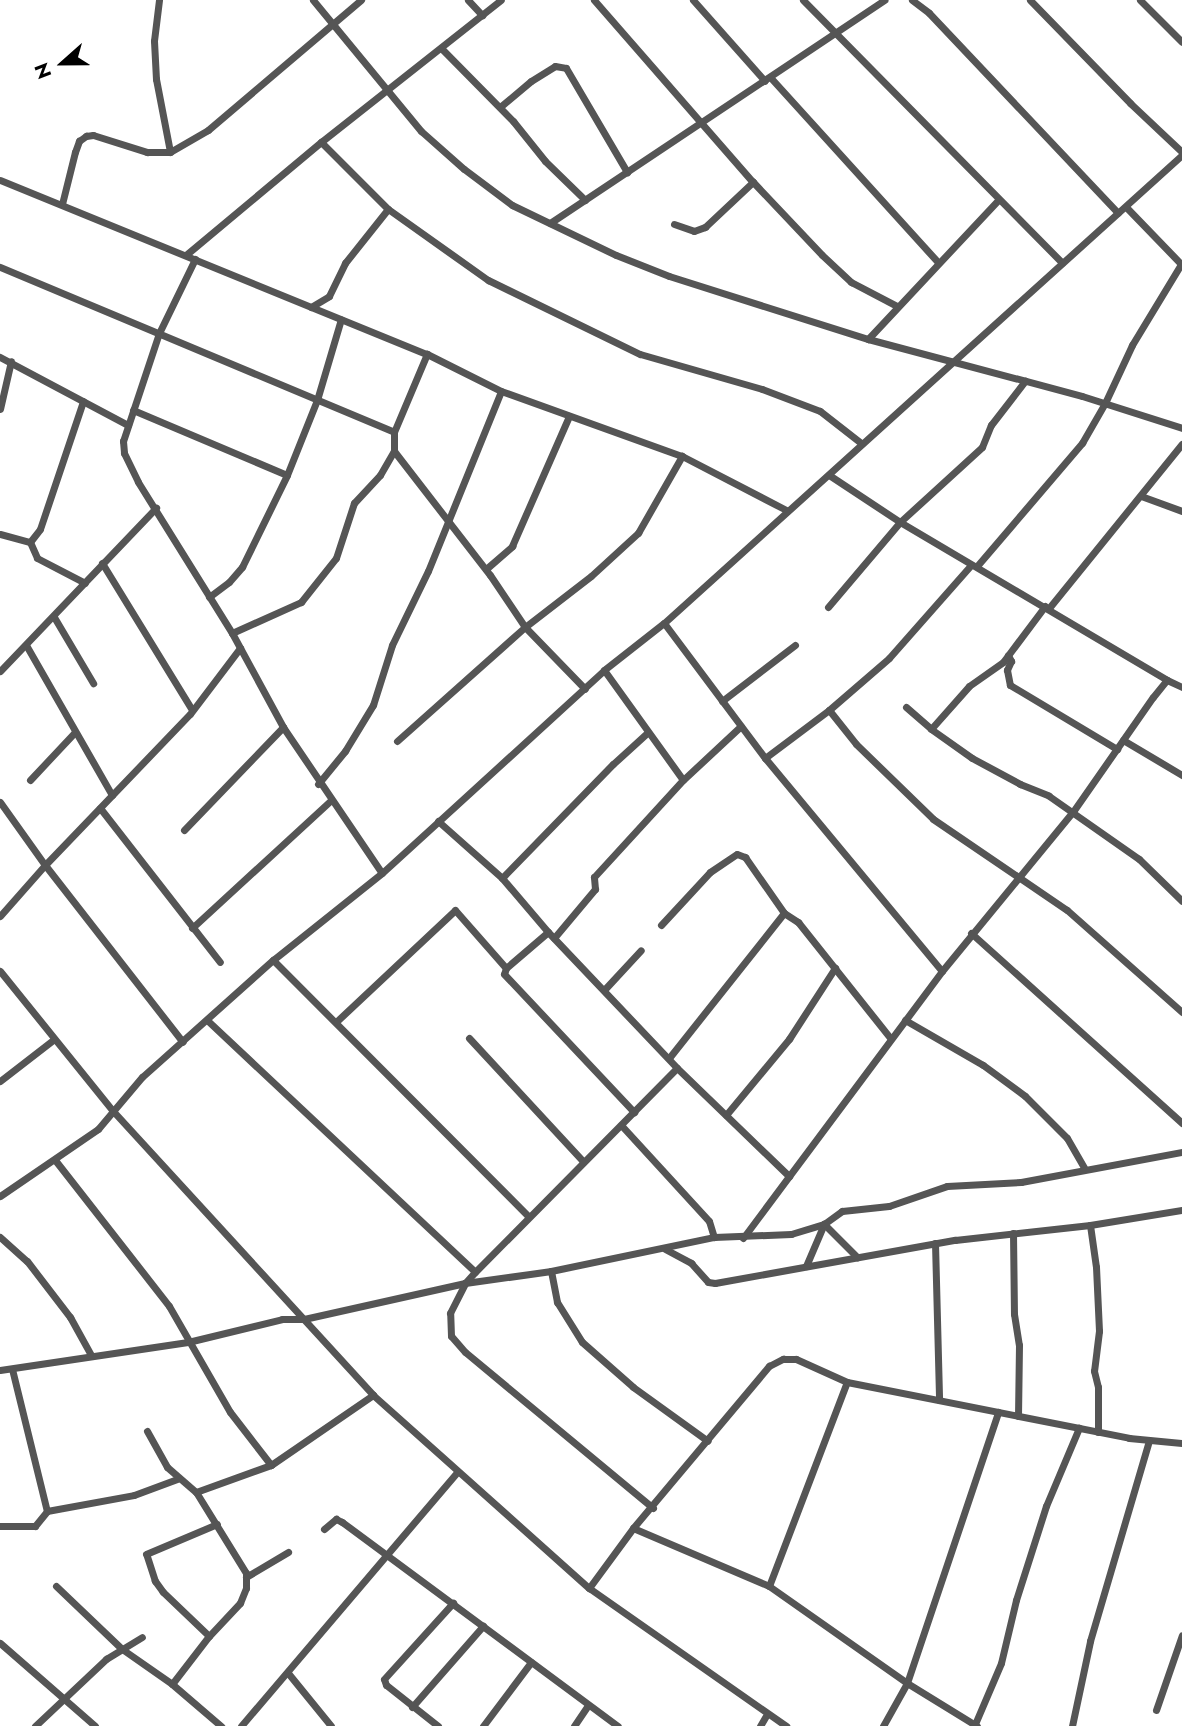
<!DOCTYPE html>
<style>
body{margin:0}
#map{position:relative;width:1182px;height:1726px;overflow:hidden;background:#fff;font-family:Jost,sans-serif}
div>[style]{position:absolute}
[style*='--x']{left:calc(var(--x)*1px);top:calc(var(--y)*1px);width:calc(var(--w)*1px);rotate:calc(var(--a)*1deg)}
.minor>*{height:7px;margin:-3.5px;padding:0 3.5px;transform-origin:3.5px;border-radius:3.5px;background:#555}
span{translate:-50% -50%;white-space:nowrap;text-align:center;line-height:1.15;-webkit-text-stroke:6px #fff;paint-order:stroke}
.north{position:absolute;left:28px;top:28px;width:70px;height:70px;-webkit-text-stroke:5px #fff;paint-order:stroke;rotate:249deg;font-size:19px;font-weight:700;line-height:28px;text-align:center;color:#000}
.north::after{content:'';display:block;margin:auto;width:24px;height:32px;background:#000;clip-path:polygon(50% 0,100% 100%,50% 72%,0 100%)}
</style>
<div id="map">
<div class="minor">
<div style="--x:159;--y:0;--w:41;--a:97"></div>
<div style="--x:154;--y:41;--w:38;--a:87"></div>
<div style="--x:156;--y:79;--w:74;--a:79.1"></div>
<div style="--x:313;--y:0;--w:170;--a:50.5"></div>
<div style="--x:421;--y:131;--w:57;--a:41.5"></div>
<div style="--x:464;--y:169;--w:60;--a:36.9"></div>
<div style="--x:512;--y:205;--w:115;--a:25.7"></div>
<div style="--x:616;--y:255;--w:57;--a:21.6"></div>
<div style="--x:669;--y:276;--w:209;--a:17.6"></div>
<div style="--x:868;--y:339;--w:221;--a:14.9"></div>
<div style="--x:1082;--y:396;--w:105;--a:17.7"></div>
<div style="--x:468;--y:0;--w:21;--a:47"></div>
<div style="--x:594;--y:0;--w:242;--a:48.9"></div>
<div style="--x:753;--y:182;--w:100;--a:46.6"></div>
<div style="--x:822;--y:255;--w:40;--a:43"></div>
<div style="--x:851;--y:282;--w:52;--a:27.6"></div>
<div style="--x:693;--y:0;--w:108;--a:48.4"></div>
<div style="--x:803;--y:0;--w:369;--a:45.4"></div>
<div style="--x:912;--y:0;--w:21;--a:37"></div>
<div style="--x:929;--y:13;--w:275;--a:46.6"></div>
<div style="--x:1030;--y:0;--w:144;--a:45.8"></div>
<div style="--x:1130;--y:103;--w:71;--a:43.3"></div>
<div style="--x:1140;--y:0;--w:59;--a:45"></div>
<div style="--x:441;--y:48;--w:103;--a:45.4"></div>
<div style="--x:513;--y:121;--w:51;--a:51.3"></div>
<div style="--x:545;--y:161;--w:56;--a:44.3"></div>
<div style="--x:770;--y:77;--w:250;--a:47.8"></div>
<div style="--x:500;--y:107;--w:40;--a:-40"></div>
<div style="--x:531;--y:81;--w:28;--a:-32"></div>
<div style="--x:555;--y:66;--w:11;--a:10"></div>
<div style="--x:566;--y:68;--w:121;--a:59.6"></div>
<div style="--x:321;--y:142;--w:95;--a:45"></div>
<div style="--x:388;--y:209;--w:123;--a:35.4"></div>
<div style="--x:488;--y:280;--w:169;--a:26"></div>
<div style="--x:640;--y:354;--w:127;--a:16"></div>
<div style="--x:762;--y:389;--w:62;--a:20.8"></div>
<div style="--x:820;--y:411;--w:52;--a:38"></div>
<div style="--x:0;--y:180;--w:461;--a:22.2"></div>
<div style="--x:427;--y:354;--w:83;--a:26.6"></div>
<div style="--x:501;--y:391;--w:192;--a:19.8"></div>
<div style="--x:682;--y:456;--w:119;--a:27.4"></div>
<div style="--x:62;--y:204;--w:54;--a:-76"></div>
<div style="--x:75;--y:152;--w:12;--a:-70"></div>
<div style="--x:79;--y:141;--w:9;--a:-36"></div>
<div style="--x:86;--y:136;--w:7;--a:-8"></div>
<div style="--x:93;--y:135;--w:57;--a:17.5"></div>
<div style="--x:147;--y:152;--w:23;--a:0"></div>
<div style="--x:170;--y:152;--w:44;--a:-30.1"></div>
<div style="--x:208;--y:130;--w:201;--a:-40.4"></div>
<div style="--x:1126;--y:207;--w:81;--a:46"></div>
<div style="--x:550;--y:223;--w:402;--a:-33.7"></div>
<div style="--x:674;--y:224;--w:21;--a:19"></div>
<div style="--x:694;--y:231;--w:12;--a:-20"></div>
<div style="--x:705;--y:227;--w:66;--a:-43.2"></div>
<div style="--x:187;--y:254;--w:175;--a:-39.9"></div>
<div style="--x:321;--y:142;--w:229;--a:-38.3"></div>
<div style="--x:195;--y:259;--w:82;--a:115.9"></div>
<div style="--x:159;--y:333;--w:114;--a:108.4"></div>
<div style="--x:123;--y:441;--w:12;--a:85"></div>
<div style="--x:124;--y:453;--w:32;--a:64"></div>
<div style="--x:138;--y:482;--w:178;--a:58.1"></div>
<div style="--x:232;--y:633;--w:107;--a:61.5"></div>
<div style="--x:283;--y:727;--w:176;--a:55.9"></div>
<div style="--x:0;--y:267;--w:427;--a:22.7"></div>
<div style="--x:311;--y:307;--w:21;--a:-31"></div>
<div style="--x:329;--y:296;--w:37;--a:-64"></div>
<div style="--x:345;--y:263;--w:69;--a:-51.5"></div>
<div style="--x:868;--y:339;--w:190;--a:-46.9"></div>
<div style="--x:0;--y:357;--w:145;--a:28"></div>
<div style="--x:0;--y:409;--w:49;--a:-77.1"></div>
<div style="--x:133;--y:410;--w:167;--a:22.9"></div>
<div style="--x:394;--y:451;--w:157;--a:52.3"></div>
<div style="--x:490;--y:575;--w:63;--a:56.1"></div>
<div style="--x:525;--y:627;--w:86;--a:45.9"></div>
<div style="--x:829;--y:475;--w:85;--a:33.5"></div>
<div style="--x:900;--y:522;--w:310;--a:30.6"></div>
<div style="--x:1141;--y:496;--w:44;--a:20.1"></div>
<div style="--x:0;--y:534;--w:31;--a:15"></div>
<div style="--x:30;--y:542;--w:16;--a:-52"></div>
<div style="--x:40;--y:529;--w:135;--a:-71.4"></div>
<div style="--x:30;--y:542;--w:17;--a:66"></div>
<div style="--x:37;--y:558;--w:54;--a:27.5"></div>
<div style="--x:102;--y:563;--w:172;--a:58.5"></div>
<div style="--x:977;--y:566;--w:162;--a:-49.5"></div>
<div style="--x:1082;--y:443;--w:46;--a:-60.1"></div>
<div style="--x:1105;--y:403;--w:64;--a:-65"></div>
<div style="--x:1132;--y:345;--w:95;--a:-58.8"></div>
<div style="--x:486;--y:569;--w:35;--a:-41"></div>
<div style="--x:512;--y:546;--w:142;--a:-66.3"></div>
<div style="--x:209;--y:597;--w:25;--a:-37"></div>
<div style="--x:229;--y:582;--w:20;--a:-49"></div>
<div style="--x:242;--y:567;--w:102;--a:-63.9"></div>
<div style="--x:287;--y:475;--w:81;--a:-68.2"></div>
<div style="--x:317;--y:400;--w:84;--a:-73.5"></div>
<div style="--x:828;--y:607;--w:111;--a:-49.7"></div>
<div style="--x:900;--y:522;--w:111;--a:-42.4"></div>
<div style="--x:982;--y:447;--w:24;--a:-68"></div>
<div style="--x:991;--y:425;--w:56;--a:-52.3"></div>
<div style="--x:1049;--y:608;--w:211;--a:-51"></div>
<div style="--x:54;--y:617;--w:77;--a:59.4"></div>
<div style="--x:664;--y:623;--w:169;--a:53.2"></div>
<div style="--x:765;--y:758;--w:277;--a:50.3"></div>
<div style="--x:232;--y:633;--w:76;--a:-24.2"></div>
<div style="--x:301;--y:602;--w:56;--a:-51.5"></div>
<div style="--x:336;--y:558;--w:58;--a:-71.9"></div>
<div style="--x:354;--y:503;--w:38;--a:-47"></div>
<div style="--x:380;--y:475;--w:28;--a:-60"></div>
<div style="--x:394;--y:451;--w:19;--a:-90"></div>
<div style="--x:394;--y:432;--w:85;--a:-67.1"></div>
<div style="--x:26;--y:645;--w:173;--a:60.2"></div>
<div style="--x:1008;--y:655;--w:7;--a:63"></div>
<div style="--x:1011;--y:661;--w:10;--a:114"></div>
<div style="--x:1007;--y:670;--w:15;--a:79"></div>
<div style="--x:1010;--y:685;--w:125;--a:30.9"></div>
<div style="--x:604;--y:670;--w:135;--a:54.3"></div>
<div style="--x:0;--y:671;--w:226;--a:-46.3"></div>
<div style="--x:722;--y:701;--w:92;--a:-37.5"></div>
<div style="--x:906;--y:707;--w:33;--a:41"></div>
<div style="--x:931;--y:729;--w:50;--a:35.3"></div>
<div style="--x:972;--y:758;--w:55;--a:28.4"></div>
<div style="--x:1020;--y:784;--w:31;--a:22"></div>
<div style="--x:1049;--y:796;--w:110;--a:35"></div>
<div style="--x:1139;--y:859;--w:60;--a:44.3"></div>
<div style="--x:829;--y:710;--w:43;--a:51.5"></div>
<div style="--x:856;--y:744;--w:107;--a:44.2"></div>
<div style="--x:933;--y:819;--w:162;--a:34.2"></div>
<div style="--x:1067;--y:910;--w:154;--a:41.6"></div>
<div style="--x:931;--y:729;--w:57;--a:-48.5"></div>
<div style="--x:969;--y:686;--w:42;--a:-35.2"></div>
<div style="--x:1003;--y:662;--w:70;--a:-53.1"></div>
<div style="--x:1123;--y:740;--w:69;--a:30.7"></div>
<div style="--x:397;--y:741;--w:171;--a:-41.7"></div>
<div style="--x:525;--y:627;--w:83;--a:-37.7"></div>
<div style="--x:591;--y:576;--w:64;--a:-42.5"></div>
<div style="--x:638;--y:533;--w:89;--a:-60.3"></div>
<div style="--x:765;--y:758;--w:80;--a:-36.9"></div>
<div style="--x:829;--y:710;--w:79;--a:-40.9"></div>
<div style="--x:889;--y:658;--w:124;--a:-48.6"></div>
<div style="--x:30;--y:780;--w:64;--a:-46.9"></div>
<div style="--x:318;--y:784;--w:43;--a:-50.7"></div>
<div style="--x:345;--y:751;--w:54;--a:-58.7"></div>
<div style="--x:373;--y:705;--w:63;--a:-72.4"></div>
<div style="--x:392;--y:645;--w:82;--a:-64.1"></div>
<div style="--x:428;--y:571;--w:194;--a:-67.9"></div>
<div style="--x:0;--y:802;--w:77;--a:54.5"></div>
<div style="--x:45;--y:865;--w:224;--a:52.1"></div>
<div style="--x:100;--y:808;--w:195;--a:52.1"></div>
<div style="--x:438;--y:821;--w:86;--a:41.7"></div>
<div style="--x:502;--y:878;--w:71;--a:49.6"></div>
<div style="--x:548;--y:932;--w:187;--a:46.5"></div>
<div style="--x:677;--y:1068;--w:156;--a:44"></div>
<div style="--x:184;--y:830;--w:143;--a:-46.1"></div>
<div style="--x:502;--y:878;--w:159;--a:-45.8"></div>
<div style="--x:613;--y:764;--w:47;--a:-42.4"></div>
<div style="--x:0;--y:916;--w:68;--a:-48.6"></div>
<div style="--x:45;--y:865;--w:209;--a:-46.2"></div>
<div style="--x:190;--y:714;--w:83;--a:-52.9"></div>
<div style="--x:661;--y:925;--w:72;--a:-47.2"></div>
<div style="--x:710;--y:872;--w:32;--a:-34"></div>
<div style="--x:737;--y:854;--w:9;--a:21"></div>
<div style="--x:745;--y:857;--w:68;--a:55.1"></div>
<div style="--x:192;--y:928;--w:188;--a:-42.6"></div>
<div style="--x:548;--y:932;--w:55;--a:139.4"></div>
<div style="--x:506;--y:968;--w:6;--a:108"></div>
<div style="--x:504;--y:974;--w:190;--a:46.7"></div>
<div style="--x:971;--y:933;--w:284;--a:42"></div>
<div style="--x:554;--y:938;--w:64;--a:-50.1"></div>
<div style="--x:595;--y:889;--w:12;--a:-95"></div>
<div style="--x:594;--y:877;--w:132;--a:-47.5"></div>
<div style="--x:683;--y:780;--w:79;--a:-43"></div>
<div style="--x:273;--y:960;--w:361;--a:45.1"></div>
<div style="--x:0;--y:971;--w:180;--a:51.1"></div>
<div style="--x:113;--y:1111;--w:385;--a:47.5"></div>
<div style="--x:373;--y:1395;--w:290;--a:41.8"></div>
<div style="--x:589;--y:1588;--w:241;--a:35"></div>
<div style="--x:604;--y:990;--w:54;--a:-47.2"></div>
<div style="--x:905;--y:1020;--w:90;--a:30"></div>
<div style="--x:983;--y:1065;--w:52;--a:36.4"></div>
<div style="--x:1025;--y:1096;--w:59;--a:45"></div>
<div style="--x:1067;--y:1138;--w:34;--a:60"></div>
<div style="--x:208;--y:1021;--w:366;--a:43.2"></div>
<div style="--x:337;--y:1021;--w:162;--a:-43.2"></div>
<div style="--x:455;--y:910;--w:77;--a:48.7"></div>
<div style="--x:469;--y:1038;--w:168;--a:47.2"></div>
<div style="--x:669;--y:1058;--w:185;--a:-51.6"></div>
<div style="--x:784;--y:913;--w:17;--a:33"></div>
<div style="--x:798;--y:922;--w:149;--a:51.5"></div>
<div style="--x:0;--y:1081;--w:67;--a:-37.7"></div>
<div style="--x:726;--y:1115;--w:99;--a:-50.3"></div>
<div style="--x:789;--y:1039;--w:85;--a:-57.1"></div>
<div style="--x:621;--y:1125;--w:130;--a:47.5"></div>
<div style="--x:709;--y:1221;--w:17;--a:73"></div>
<div style="--x:55;--y:1160;--w:185;--a:52"></div>
<div style="--x:169;--y:1306;--w:122;--a:60.1"></div>
<div style="--x:230;--y:1412;--w:67;--a:52.3"></div>
<div style="--x:271;--y:1465;--w:124;--a:-34.5"></div>
<div style="--x:0;--y:1196;--w:119;--a:-34.4"></div>
<div style="--x:98;--y:1129;--w:68;--a:-49.8"></div>
<div style="--x:142;--y:1077;--w:176;--a:-41.8"></div>
<div style="--x:273;--y:960;--w:139;--a:-38.6"></div>
<div style="--x:382;--y:873;--w:301;--a:-42.4"></div>
<div style="--x:604;--y:670;--w:76;--a:-38.1"></div>
<div style="--x:664;--y:623;--w:698;--a:-42.1"></div>
<div style="--x:1090;--y:1225;--w:42;--a:81.9"></div>
<div style="--x:1096;--y:1267;--w:64;--a:87.3"></div>
<div style="--x:1099;--y:1331;--w:40;--a:97.1"></div>
<div style="--x:1094;--y:1371;--w:16;--a:76"></div>
<div style="--x:1098;--y:1387;--w:45;--a:90"></div>
<div style="--x:1013;--y:1233;--w:81;--a:89.3"></div>
<div style="--x:1014;--y:1314;--w:31;--a:81"></div>
<div style="--x:1019;--y:1345;--w:71;--a:90.8"></div>
<div style="--x:0;--y:1237;--w:36;--a:42"></div>
<div style="--x:27;--y:1261;--w:71;--a:52.5"></div>
<div style="--x:70;--y:1317;--w:43;--a:61.1"></div>
<div style="--x:743;--y:1238;--w:333;--a:-53.3"></div>
<div style="--x:942;--y:971;--w:205;--a:-50.6"></div>
<div style="--x:1072;--y:813;--w:141;--a:-55.1"></div>
<div style="--x:1153;--y:697;--w:22;--a:-51"></div>
<div style="--x:1167;--y:680;--w:17;--a:25"></div>
<div style="--x:935;--y:1243;--w:157;--a:88.5"></div>
<div style="--x:665;--y:1249;--w:30;--a:28"></div>
<div style="--x:691;--y:1263;--w:25;--a:48"></div>
<div style="--x:708;--y:1282;--w:7;--a:8"></div>
<div style="--x:715;--y:1283;--w:244;--a:-10.2"></div>
<div style="--x:955;--y:1240;--w:136;--a:-6.3"></div>
<div style="--x:1090;--y:1225;--w:93;--a:-9.3"></div>
<div style="--x:806;--y:1266;--w:46;--a:-66.8"></div>
<div style="--x:824;--y:1224;--w:47;--a:45"></div>
<div style="--x:551;--y:1271;--w:32;--a:79"></div>
<div style="--x:557;--y:1302;--w:47;--a:58"></div>
<div style="--x:582;--y:1342;--w:68;--a:41.4"></div>
<div style="--x:633;--y:1387;--w:92;--a:35.8"></div>
<div style="--x:12;--y:1369;--w:146;--a:76.2"></div>
<div style="--x:47;--y:1511;--w:88;--a:-10.4"></div>
<div style="--x:134;--y:1495;--w:46;--a:-20.4"></div>
<div style="--x:0;--y:1370;--w:190;--a:-8.5"></div>
<div style="--x:188;--y:1342;--w:97;--a:-13.7"></div>
<div style="--x:282;--y:1319;--w:22;--a:0"></div>
<div style="--x:304;--y:1319;--w:165;--a:-12.6"></div>
<div style="--x:465;--y:1283;--w:87;--a:-7.9"></div>
<div style="--x:551;--y:1271;--w:167;--a:-11.8"></div>
<div style="--x:714;--y:1237;--w:77;--a:-2.2"></div>
<div style="--x:791;--y:1234;--w:34;--a:-17"></div>
<div style="--x:824;--y:1224;--w:22;--a:-36"></div>
<div style="--x:842;--y:1211;--w:47;--a:-6.1"></div>
<div style="--x:889;--y:1206;--w:61;--a:-19"></div>
<div style="--x:947;--y:1186;--w:74;--a:-3.1"></div>
<div style="--x:1021;--y:1182;--w:164;--a:-10.6"></div>
<div style="--x:147;--y:1431;--w:41;--a:60.9"></div>
<div style="--x:167;--y:1467;--w:38;--a:41"></div>
<div style="--x:196;--y:1492;--w:95;--a:58.3"></div>
<div style="--x:246;--y:1573;--w:15;--a:90"></div>
<div style="--x:246;--y:1588;--w:16;--a:112"></div>
<div style="--x:240;--y:1603;--w:45;--a:133.2"></div>
<div style="--x:196;--y:1492;--w:80;--a:-19.8"></div>
<div style="--x:653;--y:1508;--w:244;--a:-140.3"></div>
<div style="--x:465;--y:1352;--w:21;--a:-131"></div>
<div style="--x:451;--y:1336;--w:23;--a:-92"></div>
<div style="--x:450;--y:1313;--w:34;--a:-63"></div>
<div style="--x:465;--y:1283;--w:15;--a:-48"></div>
<div style="--x:475;--y:1272;--w:287;--a:-45.3"></div>
<div style="--x:0;--y:1526;--w:35;--a:0"></div>
<div style="--x:35;--y:1526;--w:19;--a:-51"></div>
<div style="--x:633;--y:1528;--w:148;--a:23.1"></div>
<div style="--x:769;--y:1586;--w:169;--a:35.1"></div>
<div style="--x:907;--y:1683;--w:82;--a:31.6"></div>
<div style="--x:324;--y:1529;--w:16;--a:-40"></div>
<div style="--x:336;--y:1519;--w:7;--a:27"></div>
<div style="--x:342;--y:1522;--w:343;--a:36.5"></div>
<div style="--x:246;--y:1577;--w:49;--a:-30.8"></div>
<div style="--x:56;--y:1586;--w:91;--a:43.7"></div>
<div style="--x:122;--y:1649;--w:61;--a:35"></div>
<div style="--x:172;--y:1684;--w:65;--a:40.6"></div>
<div style="--x:769;--y:1586;--w:218;--a:-69.1"></div>
<div style="--x:589;--y:1588;--w:74;--a:-53.7"></div>
<div style="--x:633;--y:1528;--w:212;--a:-50"></div>
<div style="--x:769;--y:1366;--w:16;--a:-27"></div>
<div style="--x:783;--y:1359;--w:13;--a:0"></div>
<div style="--x:796;--y:1359;--w:56;--a:24.3"></div>
<div style="--x:847;--y:1382;--w:288;--a:11.2"></div>
<div style="--x:1129;--y:1438;--w:53;--a:5.4"></div>
<div style="--x:0;--y:1643;--w:126;--a:41.1"></div>
<div style="--x:288;--y:1673;--w:68;--a:50.9"></div>
<div style="--x:172;--y:1684;--w:61;--a:-52.4"></div>
<div style="--x:209;--y:1636;--w:64;--a:-136.3"></div>
<div style="--x:163;--y:1592;--w:14;--a:-126"></div>
<div style="--x:155;--y:1581;--w:28;--a:-108"></div>
<div style="--x:146;--y:1554;--w:77;--a:-22.9"></div>
<div style="--x:412;--y:1707;--w:108;--a:-48.8"></div>
<div style="--x:1156;--y:1710;--w:79;--a:-70.9"></div>
<div style="--x:975;--y:1724;--w:66;--a:-66.9"></div>
<div style="--x:1001;--y:1663;--w:65;--a:-76.6"></div>
<div style="--x:1016;--y:1600;--w:99;--a:-72.3"></div>
<div style="--x:1046;--y:1506;--w:85;--a:-67.1"></div>
<div style="--x:35;--y:1726;--w:98;--a:-43.3"></div>
<div style="--x:106;--y:1659;--w:42;--a:-31.4"></div>
<div style="--x:241;--y:1726;--w:333;--a:-49.6"></div>
<div style="--x:438;--y:1726;--w:66;--a:-141.7"></div>
<div style="--x:386;--y:1685;--w:6;--a:-108"></div>
<div style="--x:384;--y:1679;--w:103;--a:-47.8"></div>
<div style="--x:483;--y:1726;--w:80;--a:-53.1"></div>
<div style="--x:574;--y:1726;--w:25;--a:-56"></div>
<div style="--x:760;--y:1726;--w:14;--a:-60"></div>
<div style="--x:883;--y:1726;--w:49;--a:-60.8"></div>
<div style="--x:907;--y:1683;--w:286;--a:-71.4"></div>
<div style="--x:1072;--y:1726;--w:87;--a:-78"></div>
<div style="--x:1090;--y:1641;--w:209;--a:-73.6"></div>
</div>
<div class="north">N</div>
</div>
